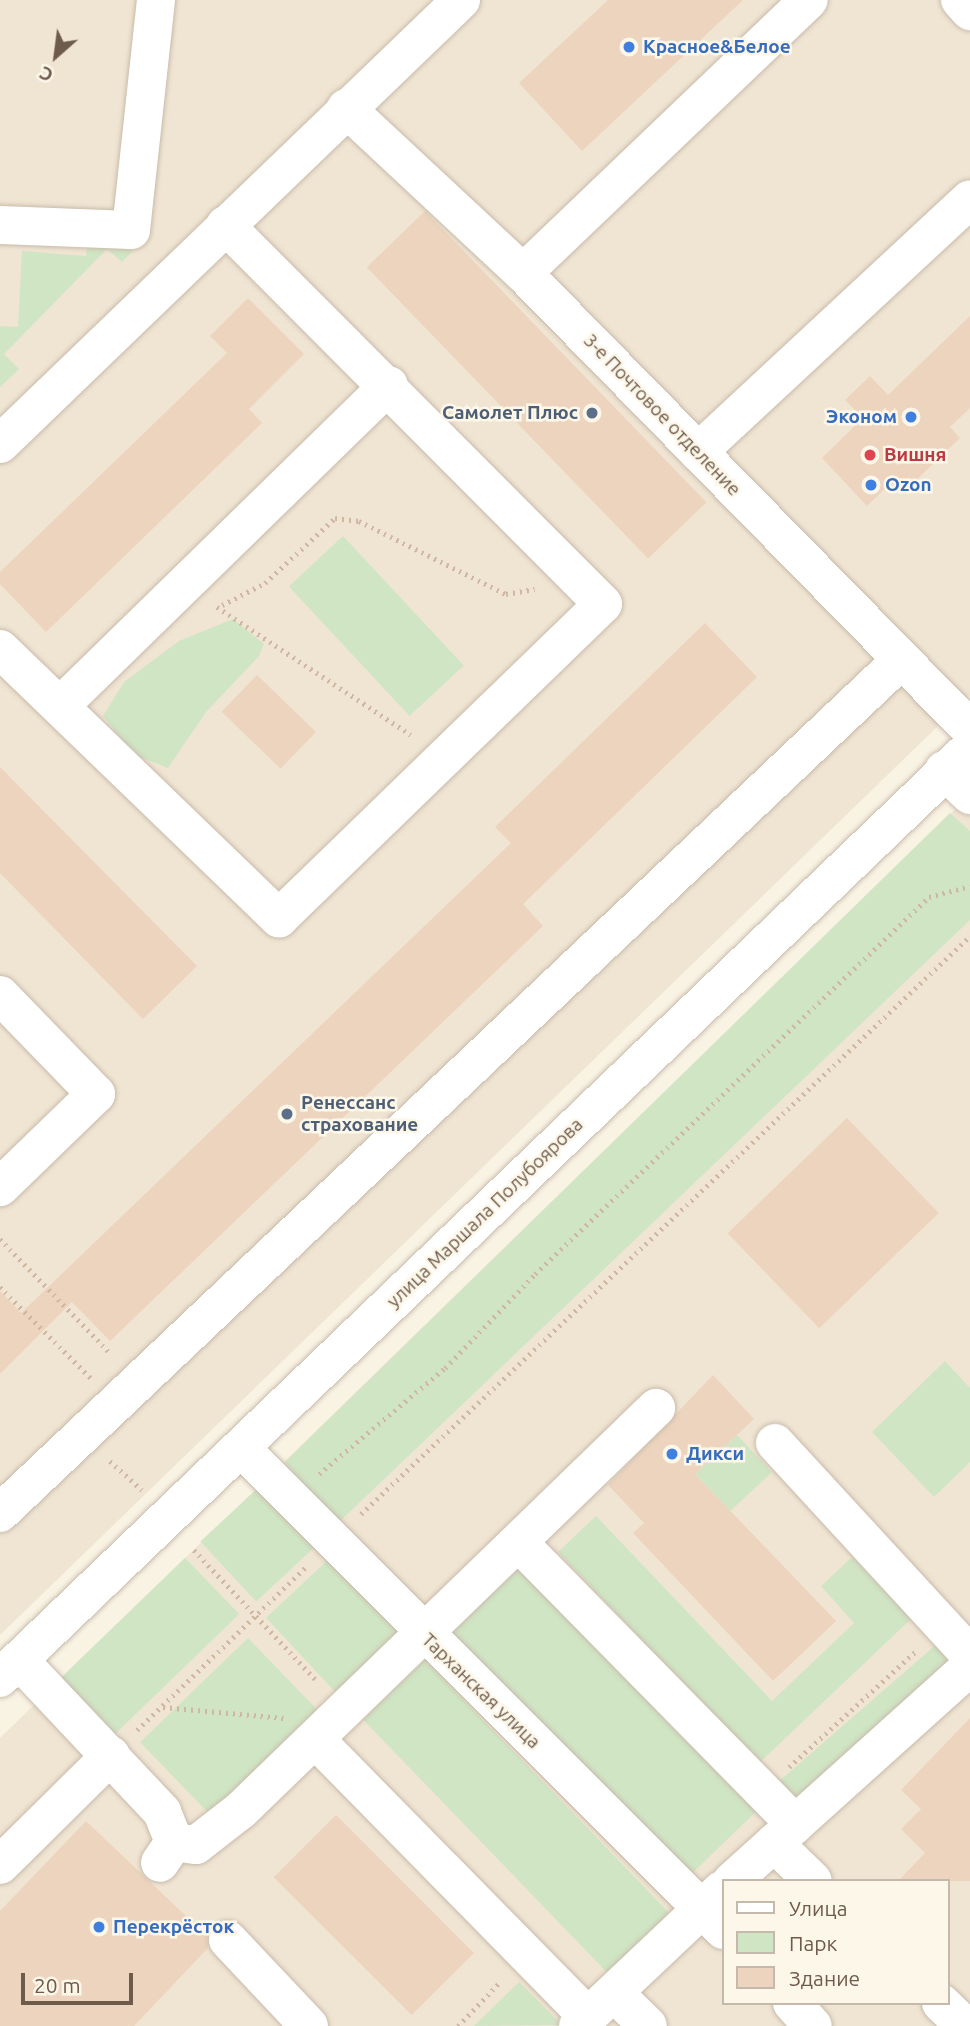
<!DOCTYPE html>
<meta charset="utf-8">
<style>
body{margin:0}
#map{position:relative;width:970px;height:2026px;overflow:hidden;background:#f9f3e4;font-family:Ubuntu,sans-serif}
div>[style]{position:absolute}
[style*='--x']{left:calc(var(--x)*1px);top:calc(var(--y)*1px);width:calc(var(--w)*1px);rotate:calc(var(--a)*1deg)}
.residential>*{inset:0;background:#f0e5d3}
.green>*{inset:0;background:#cfe5c4;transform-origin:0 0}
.building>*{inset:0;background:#ecd4be;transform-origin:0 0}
.path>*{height:4.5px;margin-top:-2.25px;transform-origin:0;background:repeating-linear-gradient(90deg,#d0b7a2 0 2px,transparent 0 7px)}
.roads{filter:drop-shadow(0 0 2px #c9bbab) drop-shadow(0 0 2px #c9bbab)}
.minor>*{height:38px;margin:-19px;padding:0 19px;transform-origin:19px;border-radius:19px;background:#fff}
.dots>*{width:19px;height:19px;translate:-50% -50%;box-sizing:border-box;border:4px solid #fdf7e9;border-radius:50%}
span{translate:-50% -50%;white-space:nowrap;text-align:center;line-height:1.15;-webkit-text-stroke:5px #fdf7e9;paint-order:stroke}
.shop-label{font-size:19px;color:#366cbe;font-weight:700}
.left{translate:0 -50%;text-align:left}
.right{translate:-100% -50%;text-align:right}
.service-label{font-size:19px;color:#4e5e75;font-weight:700}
.street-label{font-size:19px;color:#6f5b4c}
.health-label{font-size:19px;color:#be3a42;font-weight:700}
.legend{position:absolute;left:722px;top:1879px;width:228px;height:126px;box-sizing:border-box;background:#fdf7e9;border:2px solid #c4b9aa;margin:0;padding:9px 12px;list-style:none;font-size:21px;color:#6f5b4c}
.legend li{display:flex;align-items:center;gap:14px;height:35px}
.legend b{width:35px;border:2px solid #c4b9aa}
.north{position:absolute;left:21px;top:21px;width:70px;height:70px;-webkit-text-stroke:5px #fdf7e9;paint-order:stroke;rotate:208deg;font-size:19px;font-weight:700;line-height:28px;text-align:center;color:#6f5b4c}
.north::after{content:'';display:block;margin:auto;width:24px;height:32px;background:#6f5b4c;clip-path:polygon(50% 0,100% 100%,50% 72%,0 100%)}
.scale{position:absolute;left:21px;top:1973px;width:112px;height:32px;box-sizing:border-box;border:4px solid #6f5b4c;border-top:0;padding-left:9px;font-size:21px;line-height:24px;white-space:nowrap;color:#6f5b4c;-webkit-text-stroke:5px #fdf7e9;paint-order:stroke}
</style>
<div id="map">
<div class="residential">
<div style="clip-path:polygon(0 0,970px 0,970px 695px,0 1635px)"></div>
<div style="clip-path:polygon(evenodd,970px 795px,970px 2026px,0 2026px,0 1738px,970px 795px,723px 1881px,947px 1881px,947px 2003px,723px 2003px,723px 1881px)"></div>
</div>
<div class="green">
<div style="clip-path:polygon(88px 237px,133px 251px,122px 262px,107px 249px,4px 354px,19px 369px,0 387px,0 326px,18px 327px,22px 251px,86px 256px)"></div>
<div style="left:343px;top:536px;width:177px;height:74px;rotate:47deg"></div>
<div style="clip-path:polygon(233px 619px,264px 644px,259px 656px,206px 712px,168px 768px,135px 755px,103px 716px,124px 682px,179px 641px)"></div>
<div style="clip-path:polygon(950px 813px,970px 831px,970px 920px,338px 1523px,285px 1462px)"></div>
<div style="clip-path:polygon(945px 1361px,970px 1388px,970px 1462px,934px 1497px,872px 1432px)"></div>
<div style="left:737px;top:1435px;width:51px;height:57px;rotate:47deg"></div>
<div style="left:261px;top:1485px;width:82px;height:83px;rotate:47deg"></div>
<div style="clip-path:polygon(596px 1516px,772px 1701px,854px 1623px,821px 1586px,852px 1557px,911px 1619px,759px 1763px,558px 1552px)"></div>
<div style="left:185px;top:1558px;width:78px;height:179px;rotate:46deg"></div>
<div style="left:329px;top:1559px;width:105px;height:86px;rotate:47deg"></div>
<div style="left:521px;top:1566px;width:340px;height:99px;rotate:46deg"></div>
<div style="left:248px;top:1638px;width:101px;height:150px;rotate:46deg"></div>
<div style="left:938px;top:1643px;width:23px;height:216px;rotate:49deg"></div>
<div style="left:425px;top:1660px;width:354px;height:86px;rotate:46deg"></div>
<div style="clip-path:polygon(519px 1982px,562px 2025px,474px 2026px)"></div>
</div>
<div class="building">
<div style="clip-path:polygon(608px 0,743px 0,582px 151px,519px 83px)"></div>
<div style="left:425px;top:211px;width:405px;height:81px;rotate:46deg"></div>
<div style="clip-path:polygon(248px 298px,304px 354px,249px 409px,262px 423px,46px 632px,0 584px,0 572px,227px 353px,210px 336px)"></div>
<div style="clip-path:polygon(970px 316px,970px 408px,950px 427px,960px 438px,904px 492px,893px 481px,867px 506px,822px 458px,863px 418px,845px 400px,870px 376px,888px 395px)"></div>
<div style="clip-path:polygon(705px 623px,757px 677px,523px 904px,543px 926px,110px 1341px,72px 1302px,0 1374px,0 1291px,21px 1313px,511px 843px,495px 827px)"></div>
<div style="left:257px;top:675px;width:82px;height:51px;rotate:44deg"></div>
<div style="clip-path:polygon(0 767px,197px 966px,143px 1019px,0 873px)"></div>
<div style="left:847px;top:1118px;width:132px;height:166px;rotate:46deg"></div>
<div style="clip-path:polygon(713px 1375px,754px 1419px,695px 1474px,836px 1621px,773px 1681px,633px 1533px,644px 1523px,608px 1485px)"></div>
<div style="clip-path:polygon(970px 1718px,970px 1881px,898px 1881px,925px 1853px,901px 1829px,921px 1809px,901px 1790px)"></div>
<div style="left:336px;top:1815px;width:195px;height:88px;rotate:45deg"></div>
<div style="clip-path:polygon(86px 1821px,207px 1936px,208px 1948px,134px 2026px,0 2026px,0 1911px)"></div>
</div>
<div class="path">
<div style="--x:222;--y:605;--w:48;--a:-27.1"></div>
<div style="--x:265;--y:583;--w:96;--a:-42.9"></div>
<div style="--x:335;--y:518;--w:24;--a:7"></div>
<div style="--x:359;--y:521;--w:164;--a:26.4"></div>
<div style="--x:506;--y:594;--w:29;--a:-10"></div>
<div style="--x:217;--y:607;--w:232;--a:33.4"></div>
<div style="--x:0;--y:1239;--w:160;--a:46"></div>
<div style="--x:0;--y:1287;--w:129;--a:45"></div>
<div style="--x:110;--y:1461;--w:43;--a:42.2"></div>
<div style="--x:319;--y:1474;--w:165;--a:-40.1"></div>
<div style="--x:445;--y:1368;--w:130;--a:-46.2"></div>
<div style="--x:535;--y:1274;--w:545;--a:-43.74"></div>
<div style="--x:929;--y:897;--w:42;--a:-15"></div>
<div style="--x:361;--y:1514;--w:840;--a:-43.5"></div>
<div style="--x:194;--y:1550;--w:181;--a:46.8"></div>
<div style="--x:163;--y:1707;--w:121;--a:5.2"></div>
<div style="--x:137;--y:1730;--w:236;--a:-44"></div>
<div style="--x:789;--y:1767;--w:171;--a:-42.4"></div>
<div style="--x:458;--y:2026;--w:61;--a:-46.3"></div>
</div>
<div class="roads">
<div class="minor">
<div style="--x:960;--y:0;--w:15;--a:48"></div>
<div style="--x:346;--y:108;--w:242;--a:43"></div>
<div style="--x:523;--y:273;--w:639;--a:45.57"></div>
<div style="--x:0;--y:225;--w:131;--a:2.2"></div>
<div style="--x:131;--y:230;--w:231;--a:-83.8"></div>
<div style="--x:523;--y:273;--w:395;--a:-43.7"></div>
<div style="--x:0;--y:444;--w:640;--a:-43.92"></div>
<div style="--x:698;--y:452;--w:371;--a:-42.9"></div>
<div style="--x:0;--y:649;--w:388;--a:44"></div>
<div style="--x:279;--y:918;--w:451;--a:-44.1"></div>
<div style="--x:603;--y:604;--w:535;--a:-134.92"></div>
<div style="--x:61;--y:705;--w:458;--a:-44.3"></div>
<div style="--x:944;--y:770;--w:36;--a:44"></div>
<div style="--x:0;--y:995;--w:138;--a:45.9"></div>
<div style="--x:96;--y:1094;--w:134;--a:135.9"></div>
<div style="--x:775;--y:1443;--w:288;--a:47.4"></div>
<div style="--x:242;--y:1449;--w:680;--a:45"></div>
<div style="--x:0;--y:1513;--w:1241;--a:-43.43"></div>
<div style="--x:519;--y:1543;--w:394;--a:45.5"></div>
<div style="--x:19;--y:1660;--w:209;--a:46.7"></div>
<div style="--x:162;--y:1812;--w:32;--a:68"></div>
<div style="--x:174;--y:1842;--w:25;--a:124"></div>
<div style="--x:0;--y:1678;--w:1344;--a:-43.79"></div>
<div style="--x:315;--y:1739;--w:390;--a:45.5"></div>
<div style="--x:174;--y:1842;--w:22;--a:8"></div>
<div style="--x:196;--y:1845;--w:57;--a:-37.9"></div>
<div style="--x:241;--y:1810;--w:578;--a:-44.09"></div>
<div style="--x:774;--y:1843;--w:54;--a:44.3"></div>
<div style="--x:0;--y:1865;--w:156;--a:-44.7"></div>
<div style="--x:732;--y:1881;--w:320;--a:-42"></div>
<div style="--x:228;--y:1940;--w:118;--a:46.7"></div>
<div style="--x:614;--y:1993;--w:47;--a:44.1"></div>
<div style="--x:792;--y:2003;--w:31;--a:48"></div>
<div style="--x:941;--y:2003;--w:33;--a:44"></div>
<div style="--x:578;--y:2026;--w:198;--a:-43.4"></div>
</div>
</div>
<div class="dots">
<div style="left:629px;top:47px;background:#3f7fe0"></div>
<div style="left:592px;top:413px;background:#5c6f8a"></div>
<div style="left:911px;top:417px;background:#3f7fe0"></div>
<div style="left:870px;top:455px;background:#e0444e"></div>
<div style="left:871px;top:485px;background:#3f7fe0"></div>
<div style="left:287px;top:1114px;background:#5c6f8a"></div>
<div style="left:672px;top:1454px;background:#3f7fe0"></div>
<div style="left:99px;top:1927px;background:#3f7fe0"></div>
</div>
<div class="shop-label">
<span class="left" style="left:643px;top:47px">Красное&amp;Белое</span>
<span class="right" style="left:897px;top:417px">Эконом</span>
<span class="left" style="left:885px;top:485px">Ozon</span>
<span class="left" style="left:686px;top:1454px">Дикси</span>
<span class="left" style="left:113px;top:1927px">Перекрёсток</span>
</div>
<div class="service-label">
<span class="right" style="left:578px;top:413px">Самолет Плюс</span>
<span class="left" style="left:301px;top:1114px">Ренессанс<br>страхование</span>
</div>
<div class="street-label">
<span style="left:662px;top:415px;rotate:46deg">3-е Почтовое отделение</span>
<span style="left:485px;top:1213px;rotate:-44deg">улица Маршала Полубоярова</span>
<span style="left:481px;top:1691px;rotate:44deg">Тарханская улица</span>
</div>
<div class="health-label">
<span class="left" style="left:884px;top:455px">Вишня</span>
</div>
<ul class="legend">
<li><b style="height:9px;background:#fff"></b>Улица</li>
<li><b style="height:19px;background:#cfe5c4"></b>Парк</li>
<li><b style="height:19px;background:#ecd4be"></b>Здание</li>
</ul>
<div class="north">С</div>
<div class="scale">20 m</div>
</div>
